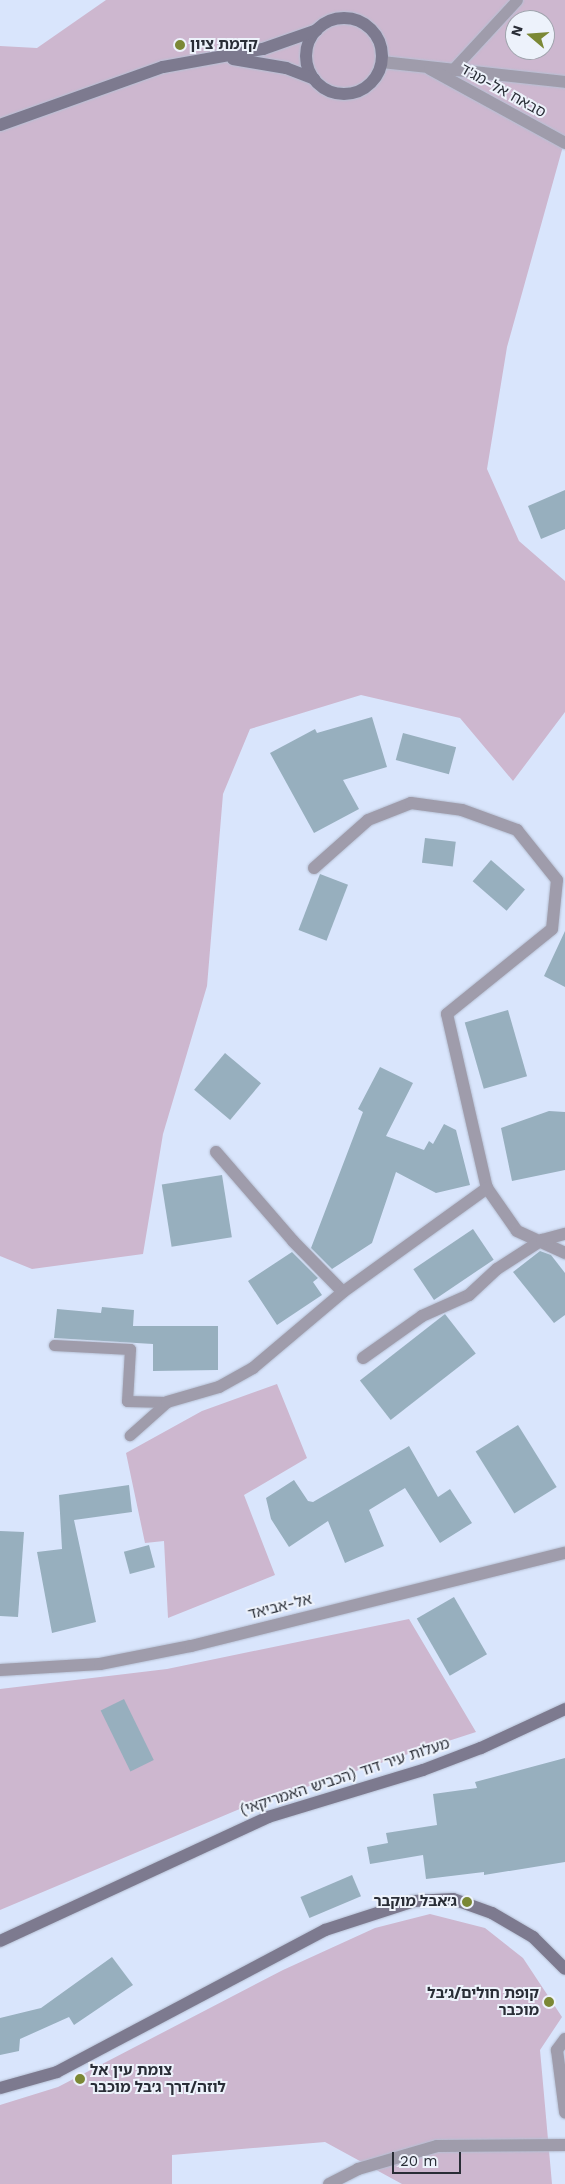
<!DOCTYPE html>
<meta charset="utf-8">
<style>
body{margin:0}
#map{position:relative;width:565px;height:2184px;overflow:hidden;background:#d9e5fc;font-family:"Work Sans","Noto Sans Hebrew",sans-serif}
div>[style]{position:absolute}
[style*='--x']{left:calc(var(--x)*1px);top:calc(var(--y)*1px);width:calc(var(--w)*1px);rotate:calc(var(--a)*1deg)}
.green>*{inset:0;background:#cdb7cf}
.building>*{inset:0;background:#97afbe;transform-origin:0 0}
.roads{filter:drop-shadow(0 0 1px #b6c0d4) drop-shadow(0 0 1px #b6c0d4)}
.lane>*{height:11px;margin:-5.5px;padding:0 5.5px;transform-origin:5.5px;border-radius:5.5px;background:#9f9cab}
.street>*{height:12px;margin:-6px;padding:0 6px;transform-origin:6px;border-radius:6px;background:#9f9cab}
.secondary>*{height:12px;margin:-6px;padding:0 6px;transform-origin:6px;border-radius:6px;background:#7d7a8f}
.secondary>.ring{margin:-6px;padding:0;box-sizing:content-box;background:none;border:12px solid #7d7a8f;border-radius:50%}
.dots>*{width:14px;height:14px;translate:-50% -50%;box-sizing:border-box;border:2px solid #edf2fb;border-radius:50%}
span{translate:-50% -50%;white-space:nowrap;text-align:center;line-height:1.15;-webkit-text-stroke:4px #edf2fb;paint-order:stroke}
.poi-label{font-size:15px;color:#292d36;font-weight:700}
.left{translate:0 -50%;text-align:left}
.right{translate:-100% -50%;text-align:right}
.street-label{font-size:15px;color:#292d36}
.north{position:absolute;left:505px;top:10px;width:50px;height:50px;box-sizing:border-box;background:#edf2fb;border:1px solid #9fa3ac;border-radius:50%;rotate:288deg;font-size:14px;font-weight:700;line-height:20px;text-align:center;color:#292d36}
.north::after{content:'';display:block;margin:auto;width:18px;height:22px;background:#7b8835;clip-path:polygon(50% 0,100% 100%,50% 72%,0 100%)}
.scale{position:absolute;left:392px;top:2152px;width:69px;height:22px;box-sizing:border-box;border:2px solid #292d36;border-top:0;padding-left:6px;font-size:15px;line-height:18px;white-space:nowrap;color:#292d36;-webkit-text-stroke:4px #edf2fb;paint-order:stroke}
</style>
<div id="map">
<div class="green">
<div style="clip-path:polygon(evenodd,106px 0,565px 0,565px 139px,507px 347px,487px 469px,519px 541px,565px 581px,565px 712px,513px 781px,460px 718px,361px 695px,250px 729px,223px 794px,207px 986px,163px 1134px,143px 1254px,32px 1269px,0 1256px,0 46px,37px 48px,106px 0,515px 20px,545px 20px,545px 50px,515px 50px,515px 20px)"></div>
<div style="clip-path:polygon(277px 1384px,307px 1458px,244px 1495px,275px 1575px,168px 1618px,164px 1541px,145px 1543px,126px 1453px,202px 1411px)"></div>
<div style="clip-path:polygon(409px 1619px,476px 1732px,242px 1808px,0 1910px,0 1689px,167px 1669px)"></div>
<div style="clip-path:polygon(430px 1914px,485px 1928px,523px 1958px,562px 2017px,540px 2050px,552px 2184px,402px 2184px,325px 2142px,172px 2155px,172px 2184px,0 2184px,0 2105px,58px 2087px,283px 1970px,375px 1928px)"></div>
</div>
<div class="building">
<div style="clip-path:polygon(565px 490px,565px 529px,541px 539px,528px 506px)"></div>
<div style="clip-path:polygon(372px 717px,387px 767px,343px 780px,359px 809px,314px 833px,270px 753px,315px 729px,317px 733px)"></div>
<div style="left:403px;top:733px;width:55px;height:28px;rotate:15deg"></div>
<div style="left:425px;top:838px;width:31px;height:25px;rotate:7deg"></div>
<div style="left:491px;top:860px;width:45px;height:28px;rotate:41deg"></div>
<div style="left:320px;top:874px;width:30px;height:60px;rotate:21deg"></div>
<div style="clip-path:polygon(565px 931px,565px 987px,544px 976px)"></div>
<div style="left:508px;top:1010px;width:69px;height:45px;rotate:74deg"></div>
<div style="left:225px;top:1053px;width:47px;height:48px;rotate:40deg"></div>
<div style="clip-path:polygon(380px 1067px,413px 1083px,386px 1136px,424px 1150px,429px 1141px,433px 1144px,444px 1124px,456px 1130px,470px 1185px,436px 1193px,396px 1172px,372px 1243px,332px 1269px,311px 1248px,363px 1112px,358px 1109px)"></div>
<div style="clip-path:polygon(549px 1111px,565px 1112px,565px 1170px,512px 1181px,501px 1128px)"></div>
<div style="left:222px;top:1175px;width:63px;height:61px;rotate:81deg"></div>
<div style="left:473px;top:1229px;width:37px;height:72px;rotate:56deg"></div>
<div style="clip-path:polygon(540px 1251px,551px 1255px,565px 1273px,565px 1315px,554px 1323px,513px 1272px)"></div>
<div style="clip-path:polygon(292px 1252px,318px 1278px,313px 1282px,322px 1295px,277px 1325px,248px 1281px)"></div>
<div style="clip-path:polygon(102px 1307px,134px 1310px,133px 1326px,218px 1326px,218px 1370px,153px 1371px,153px 1344px,54px 1338px,57px 1309px,101px 1313px)"></div>
<div style="left:445px;top:1314px;width:50px;height:108px;rotate:52deg"></div>
<div style="left:518px;top:1425px;width:73px;height:50px;rotate:58deg"></div>
<div style="clip-path:polygon(409px 1446px,438px 1497px,450px 1489px,472px 1523px,440px 1543px,405px 1488px,369px 1510px,384px 1546px,345px 1563px,328px 1521px,289px 1547px,271px 1519px,266px 1498px,294px 1480px,308px 1501px,313px 1502px)"></div>
<div style="clip-path:polygon(129px 1485px,132px 1512px,74px 1520px,96px 1622px,52px 1633px,37px 1552px,62px 1549px,59px 1495px)"></div>
<div style="clip-path:polygon(0 1531px,24px 1532px,18px 1617px,0 1616px)"></div>
<div style="left:149px;top:1545px;width:23px;height:26px;rotate:75deg"></div>
<div style="left:454px;top:1597px;width:66px;height:43px;rotate:60deg"></div>
<div style="left:124px;top:1699px;width:68px;height:26px;rotate:64deg"></div>
<div style="clip-path:polygon(565px 1758px,565px 1862px,484px 1875px,484px 1872px,426px 1879px,423px 1855px,370px 1864px,367px 1847px,388px 1843px,386px 1833px,437px 1825px,433px 1794px,477px 1788px,475px 1782px)"></div>
<div style="left:352px;top:1875px;width:23px;height:56px;rotate:67deg"></div>
<div style="clip-path:polygon(112px 1957px,133px 1985px,74px 2025px,69px 2017px,20px 2039px,19px 2051px,0 2055px,0 2018px,41px 2008px)"></div>
</div>
<div class="roads">
<div class="lane">
<div style="--x:453;--y:69;--w:94;--a:-47.2"></div>
<div style="--x:54;--y:1345;--w:76;--a:3"></div>
<div style="--x:130;--y:1349;--w:52;--a:93.3"></div>
<div style="--x:127;--y:1401;--w:40;--a:1.4"></div>
<div style="--x:167;--y:1402;--w:50;--a:138.3"></div>
</div>
<div class="street">
<div style="--x:382;--y:62;--w:184;--a:6.2"></div>
<div style="--x:430;--y:69;--w:154;--a:28.7"></div>
<div style="--x:314;--y:868;--w:72;--a:-41.6"></div>
<div style="--x:368;--y:820;--w:46;--a:-21.6"></div>
<div style="--x:411;--y:803;--w:51;--a:7.8"></div>
<div style="--x:462;--y:810;--w:59;--a:20"></div>
<div style="--x:517;--y:830;--w:64;--a:51.3"></div>
<div style="--x:557;--y:880;--w:49;--a:95.8"></div>
<div style="--x:552;--y:929;--w:135;--a:141"></div>
<div style="--x:447;--y:1014;--w:179;--a:77.1"></div>
<div style="--x:487;--y:1188;--w:52;--a:55.1"></div>
<div style="--x:517;--y:1231;--w:53;--a:24.6"></div>
<div style="--x:216;--y:1152;--w:118;--a:49.1"></div>
<div style="--x:293;--y:1241;--w:71;--a:45.6"></div>
<div style="--x:343;--y:1292;--w:178;--a:-35.8"></div>
<div style="--x:363;--y:1358;--w:72;--a:-35.4"></div>
<div style="--x:422;--y:1316;--w:51;--a:-24.1"></div>
<div style="--x:469;--y:1295;--w:38;--a:-43"></div>
<div style="--x:497;--y:1269;--w:54;--a:-32.8"></div>
<div style="--x:542;--y:1240;--w:24;--a:-15"></div>
<div style="--x:167;--y:1402;--w:54;--a:-16.1"></div>
<div style="--x:219;--y:1387;--w:39;--a:-29"></div>
<div style="--x:253;--y:1368;--w:118;--a:-40.2"></div>
<div style="--x:0;--y:1670;--w:100;--a:-3.4"></div>
<div style="--x:100;--y:1664;--w:93;--a:-11.2"></div>
<div style="--x:191;--y:1646;--w:385;--a:-14"></div>
<div style="--x:565;--y:2039;--w:14;--a:126"></div>
<div style="--x:557;--y:2050;--w:63;--a:82.6"></div>
<div style="--x:329;--y:2184;--w:33;--a:-27"></div>
<div style="--x:358;--y:2169;--w:82;--a:-16.2"></div>
<div style="--x:437;--y:2146;--w:128;--a:-0.4"></div>
</div>
<div class="secondary">
<div class="ring" style="left:306px;top:18px;width:64px;height:64px"></div>
<div style="--x:233;--y:59;--w:54;--a:9.6"></div>
<div style="--x:286;--y:68;--w:30;--a:21"></div>
<div style="--x:0;--y:125;--w:173;--a:-19.6"></div>
<div style="--x:163;--y:67;--w:102;--a:-10.2"></div>
<div style="--x:263;--y:49;--w:57;--a:-19.4"></div>
<div style="--x:0;--y:1941;--w:295;--a:-24.8"></div>
<div style="--x:268;--y:1817;--w:162;--a:-16.9"></div>
<div style="--x:423;--y:1770;--w:62;--a:-20.8"></div>
<div style="--x:481;--y:1748;--w:93;--a:-24.9"></div>
<div style="--x:0;--y:2088;--w:59;--a:-15.7"></div>
<div style="--x:57;--y:2072;--w:303;--a:-27.9"></div>
<div style="--x:325;--y:1930;--w:94;--a:-18"></div>
<div style="--x:414;--y:1901;--w:39;--a:-3"></div>
<div style="--x:453;--y:1899;--w:41;--a:19.7"></div>
<div style="--x:492;--y:1913;--w:48;--a:30.3"></div>
<div style="--x:533;--y:1937;--w:45;--a:45"></div>
</div>
</div>
<div class="dots">
<div style="left:180px;top:45px;background:#7b8835"></div>
<div style="left:467px;top:1902px;background:#7b8835"></div>
<div style="left:549px;top:2002px;background:#7b8835"></div>
<div style="left:80px;top:2079px;background:#7b8835"></div>
</div>
<div class="poi-label">
<span class="left" style="left:190px;top:45px">קדמת ציון</span>
<span class="right" style="left:457px;top:1902px">ג׳אבל מוקבר</span>
<span class="right" style="left:539px;top:2002px">קופת חולים/ג׳בל<br>מוכבר</span>
<span class="left" style="left:90px;top:2079px">צומת עין אל<br>לוזה/דרך ג׳בל מוכבר</span>
</div>
<div class="street-label">
<span style="left:503px;top:91px;rotate:29deg">סבאח אל-מג'ד</span>
<span style="left:280px;top:1607px;rotate:-14deg">אל-אביאד</span>
<span style="left:345px;top:1777px;rotate:-18deg">מעלות עיר דוד (הכביש האמריקאי)</span>
</div>
<div class="north">N</div>
<div class="scale">20 m</div>
</div>
